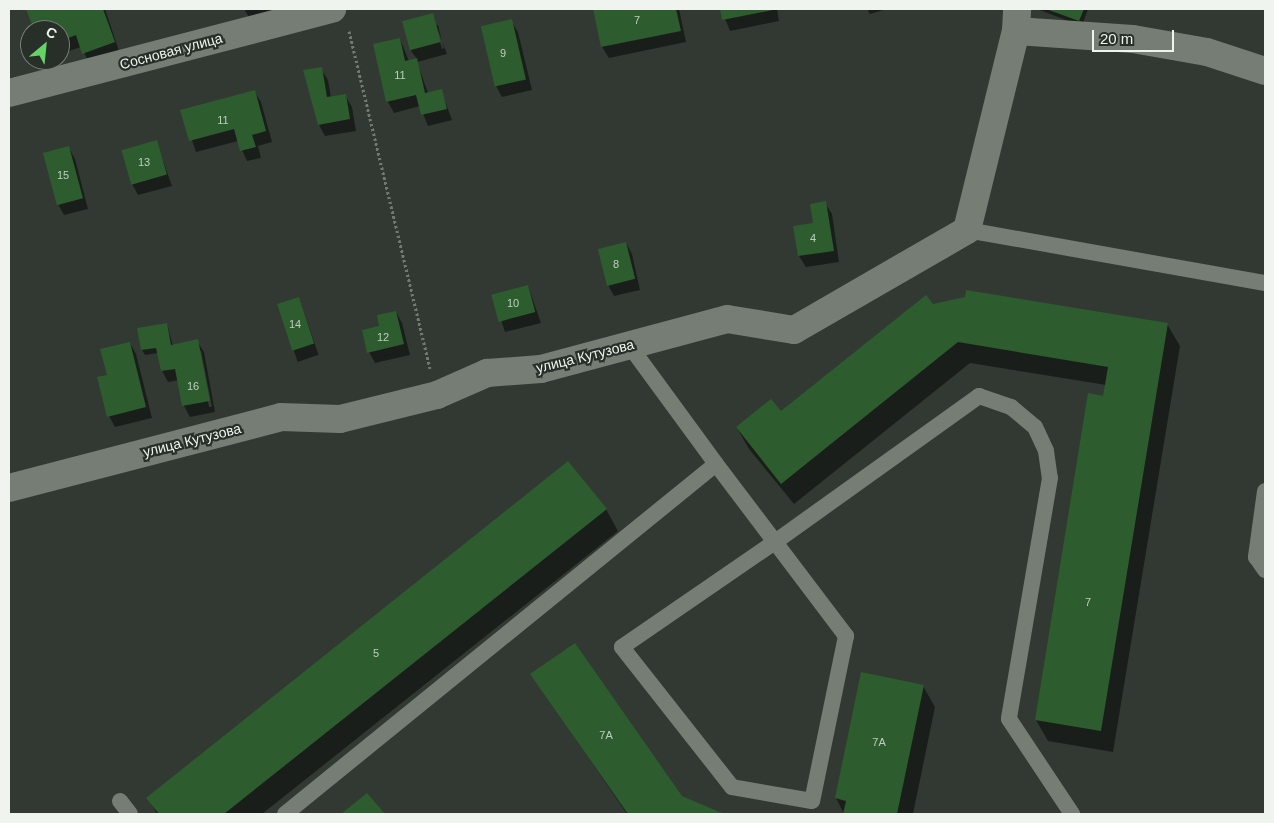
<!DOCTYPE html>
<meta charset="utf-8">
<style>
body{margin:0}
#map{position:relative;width:1274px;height:823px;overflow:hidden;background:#323932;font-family:Arial,sans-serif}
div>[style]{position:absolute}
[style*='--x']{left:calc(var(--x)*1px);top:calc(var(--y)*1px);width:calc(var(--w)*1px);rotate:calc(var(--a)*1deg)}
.shadow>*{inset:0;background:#0007;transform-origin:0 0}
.building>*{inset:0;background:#2d5c2e;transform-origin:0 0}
.path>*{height:3px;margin-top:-1.5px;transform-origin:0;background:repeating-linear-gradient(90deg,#737a73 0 2.5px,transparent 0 5px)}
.lane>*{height:16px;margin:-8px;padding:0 8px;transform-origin:8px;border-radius:8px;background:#757d75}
.street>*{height:28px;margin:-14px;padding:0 14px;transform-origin:14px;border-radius:14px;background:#757d75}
span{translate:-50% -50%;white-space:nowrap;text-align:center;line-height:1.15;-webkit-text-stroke:4.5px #282f28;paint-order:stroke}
.number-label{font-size:11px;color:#becebf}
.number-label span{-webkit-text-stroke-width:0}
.street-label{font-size:14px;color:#eff4ef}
.frame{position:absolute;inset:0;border:10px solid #eff4ef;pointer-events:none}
.north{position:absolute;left:20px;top:20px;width:50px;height:50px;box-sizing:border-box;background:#282f28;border:1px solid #787e78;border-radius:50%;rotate:28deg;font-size:14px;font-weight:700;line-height:20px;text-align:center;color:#eff4ef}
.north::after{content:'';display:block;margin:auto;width:18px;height:22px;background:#65d467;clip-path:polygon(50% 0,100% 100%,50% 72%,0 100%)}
.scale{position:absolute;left:1092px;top:30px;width:82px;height:22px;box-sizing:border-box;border:2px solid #eff4ef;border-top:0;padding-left:6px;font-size:15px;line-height:18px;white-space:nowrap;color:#eff4ef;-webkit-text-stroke:4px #282f28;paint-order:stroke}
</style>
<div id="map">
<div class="shadow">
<div style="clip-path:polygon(28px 9px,105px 9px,120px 54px,90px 64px,81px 47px,60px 54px,60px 30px,35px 30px)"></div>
<div style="clip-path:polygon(244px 9px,278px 9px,278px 12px,250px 19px)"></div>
<div style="clip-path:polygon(594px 9px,679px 9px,686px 42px,609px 58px,602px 47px)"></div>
<div style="clip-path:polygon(721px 9px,777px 9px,779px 21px,730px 31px)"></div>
<div style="clip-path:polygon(867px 9px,887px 9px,870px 14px)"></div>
<div style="clip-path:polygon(1037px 9px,1088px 9px,1082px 26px)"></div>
<div style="clip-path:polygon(evenodd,432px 14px,447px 54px,417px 62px,428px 93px,441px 90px,452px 120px,428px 126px,420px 106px,394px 113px,388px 102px,375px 45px,400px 39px,409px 61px,417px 59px,411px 51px,432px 14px,435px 25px,438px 25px,444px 48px,442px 49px,435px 25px)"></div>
<div style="clip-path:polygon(511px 21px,518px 32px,532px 90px,502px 97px,496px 86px,482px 28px)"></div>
<div style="clip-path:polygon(321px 69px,328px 80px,331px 98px,345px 95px,352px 107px,356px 131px,325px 136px,319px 125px)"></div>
<div style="clip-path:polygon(254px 91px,261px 102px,272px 142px,258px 146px,261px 158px,247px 161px,238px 141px,196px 152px,182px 111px)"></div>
<div style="clip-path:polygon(156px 141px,172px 186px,138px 195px,132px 184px)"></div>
<div style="clip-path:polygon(69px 148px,75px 159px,88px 209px,64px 215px,58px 204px,45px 154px)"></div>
<div style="clip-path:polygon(825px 203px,832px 214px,839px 262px,806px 267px,799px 256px)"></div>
<div style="clip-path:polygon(626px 243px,632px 254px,640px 290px,614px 296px,608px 285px,599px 249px)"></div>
<div style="clip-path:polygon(528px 286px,541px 323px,505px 332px,493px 295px)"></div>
<div style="left:299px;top:298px;width:60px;height:22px;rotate:71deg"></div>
<div style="clip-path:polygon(932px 306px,1167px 324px,1180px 346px,1113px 752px,1048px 741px,1036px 720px,1106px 385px,970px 363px,794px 504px,749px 449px,737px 428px,781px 412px)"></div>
<div style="clip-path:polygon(396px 312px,402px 323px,410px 355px,375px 363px,369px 352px,381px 327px)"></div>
<div style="clip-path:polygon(evenodd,167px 324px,173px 346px,197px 341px,204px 352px,215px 412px,190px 417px,184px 406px,179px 380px,168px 382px,162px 371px,158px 353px,145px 355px,142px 350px,138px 329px,167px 324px,199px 351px,201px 351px,212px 407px,209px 407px,199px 351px)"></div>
<div style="clip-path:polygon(130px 343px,136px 354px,152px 418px,115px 427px,109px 416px,108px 376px)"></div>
<div style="clip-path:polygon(606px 509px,618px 531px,262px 814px,157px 814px,148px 798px)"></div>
<div style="clip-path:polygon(532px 675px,681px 797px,707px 811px,722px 814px,627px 814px)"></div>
<div style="clip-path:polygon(923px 686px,935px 707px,913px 814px,844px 814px,836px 798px)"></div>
</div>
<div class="building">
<div style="clip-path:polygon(26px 9px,103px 9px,115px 42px,82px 54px,76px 35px,60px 41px,60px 30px,34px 30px)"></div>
<div style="clip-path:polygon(593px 9px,676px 9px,681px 31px,601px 47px)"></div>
<div style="clip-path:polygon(720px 9px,773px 9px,773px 10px,722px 20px)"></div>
<div style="clip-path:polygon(1046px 9px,1084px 9px,1079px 21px)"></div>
<div style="left:433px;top:13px;width:30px;height:32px;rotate:75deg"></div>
<div style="left:512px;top:19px;width:62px;height:32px;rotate:77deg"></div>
<div style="clip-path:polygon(400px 38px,405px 61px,417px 58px,425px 93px,442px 89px,447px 109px,421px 115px,416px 95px,386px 102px,373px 44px)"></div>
<div style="clip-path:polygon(322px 67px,327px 97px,346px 94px,350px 119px,318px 125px,303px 70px)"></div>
<div style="clip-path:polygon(255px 90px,266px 131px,252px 135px,256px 147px,240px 151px,234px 129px,189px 141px,180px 110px)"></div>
<div style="left:157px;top:140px;width:36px;height:37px;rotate:74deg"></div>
<div style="left:69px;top:146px;width:54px;height:27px;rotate:75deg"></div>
<div style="clip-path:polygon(826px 201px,834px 251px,798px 256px,793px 226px,813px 223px,810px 204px)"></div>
<div style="left:626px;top:242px;width:38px;height:29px;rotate:76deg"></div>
<div style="left:528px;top:285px;width:28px;height:38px;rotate:75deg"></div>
<div style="clip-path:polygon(966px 290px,1168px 323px,1101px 731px,1035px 720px,1088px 393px,1103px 396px,1108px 367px,958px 342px,781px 484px,736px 427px,771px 399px,781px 411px,926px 295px,933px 304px,965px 297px)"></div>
<div style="left:299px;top:297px;width:49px;height:23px;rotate:72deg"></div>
<div style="clip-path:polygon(396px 311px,404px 344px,367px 353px,362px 330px,379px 326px,377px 315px)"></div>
<div style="clip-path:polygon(167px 323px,171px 345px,198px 339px,210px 401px,182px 406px,175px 369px,161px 371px,156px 348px,141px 350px,137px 328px)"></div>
<div style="clip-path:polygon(130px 342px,146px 407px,107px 417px,97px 377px,107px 375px,100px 349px)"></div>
<div style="clip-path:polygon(568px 461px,607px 509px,224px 814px,159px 814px,146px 798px)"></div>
<div style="clip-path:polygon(575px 643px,682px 796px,724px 814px,628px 814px,530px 674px)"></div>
<div style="clip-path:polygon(861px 672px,924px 685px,897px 814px,843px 814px,846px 801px,835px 798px)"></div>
<div style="clip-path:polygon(367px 793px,385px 814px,341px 814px)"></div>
</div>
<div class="path">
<div style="--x:349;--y:31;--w:347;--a:76.5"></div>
</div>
<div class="lane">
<div style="--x:967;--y:230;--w:303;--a:10.1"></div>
<div style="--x:629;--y:345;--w:147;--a:53.8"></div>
<div style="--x:716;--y:464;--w:98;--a:52.9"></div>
<div style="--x:775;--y:542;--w:118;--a:52.9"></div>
<div style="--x:846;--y:636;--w:168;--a:101.6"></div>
<div style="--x:812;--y:801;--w:81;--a:-170.1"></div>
<div style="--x:732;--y:787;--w:178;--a:-128.2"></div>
<div style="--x:622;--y:647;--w:186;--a:-34.5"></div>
<div style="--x:775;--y:542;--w:251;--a:-35.6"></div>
<div style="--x:979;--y:396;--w:34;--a:19"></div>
<div style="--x:1011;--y:407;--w:31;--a:40"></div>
<div style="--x:1035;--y:427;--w:26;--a:65"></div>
<div style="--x:1046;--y:451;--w:27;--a:82"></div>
<div style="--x:1050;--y:478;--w:244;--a:99.7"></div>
<div style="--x:1009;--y:719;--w:114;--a:56.4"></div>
<div style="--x:1265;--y:491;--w:67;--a:97.8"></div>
<div style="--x:1256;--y:557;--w:16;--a:55"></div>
<div style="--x:120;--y:801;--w:16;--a:52"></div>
<div style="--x:285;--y:814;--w:555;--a:-39.08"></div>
</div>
<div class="street">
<div style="--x:1016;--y:31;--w:117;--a:3.9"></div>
<div style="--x:1133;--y:39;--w:75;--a:10"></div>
<div style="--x:1207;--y:52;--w:61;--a:18.1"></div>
<div style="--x:9;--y:93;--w:334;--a:-14.6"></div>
<div style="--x:9;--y:488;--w:281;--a:-14.6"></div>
<div style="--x:281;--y:417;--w:59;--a:1.9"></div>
<div style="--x:340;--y:419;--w:100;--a:-13.9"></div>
<div style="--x:437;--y:395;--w:55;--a:-23.7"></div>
<div style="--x:487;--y:373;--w:54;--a:-4.2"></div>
<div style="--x:541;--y:369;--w:193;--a:-15"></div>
<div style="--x:727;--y:319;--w:68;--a:9.3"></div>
<div style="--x:794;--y:330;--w:200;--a:-30"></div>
<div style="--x:967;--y:230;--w:205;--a:-76.2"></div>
<div style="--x:1016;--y:31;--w:22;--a:-87"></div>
</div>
<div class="number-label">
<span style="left:637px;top:20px">7</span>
<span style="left:503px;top:53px">9</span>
<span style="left:400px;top:75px">11</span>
<span style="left:223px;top:120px">11</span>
<span style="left:144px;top:162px">13</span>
<span style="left:63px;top:175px">15</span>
<span style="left:813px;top:238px">4</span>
<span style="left:616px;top:264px">8</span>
<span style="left:513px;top:303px">10</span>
<span style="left:295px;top:324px">14</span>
<span style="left:383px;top:337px">12</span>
<span style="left:193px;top:386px">16</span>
<span style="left:1088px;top:602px">7</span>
<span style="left:376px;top:653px">5</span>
<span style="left:606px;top:735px">7А</span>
<span style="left:879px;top:742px">7А</span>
</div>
<div class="street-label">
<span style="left:171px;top:51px;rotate:-15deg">Сосновая улица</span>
<span style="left:585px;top:356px;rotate:-14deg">улица Кутузова</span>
<span style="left:192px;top:440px;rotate:-14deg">улица Кутузова</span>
</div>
<div class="frame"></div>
<div class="north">С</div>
<div class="scale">20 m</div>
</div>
